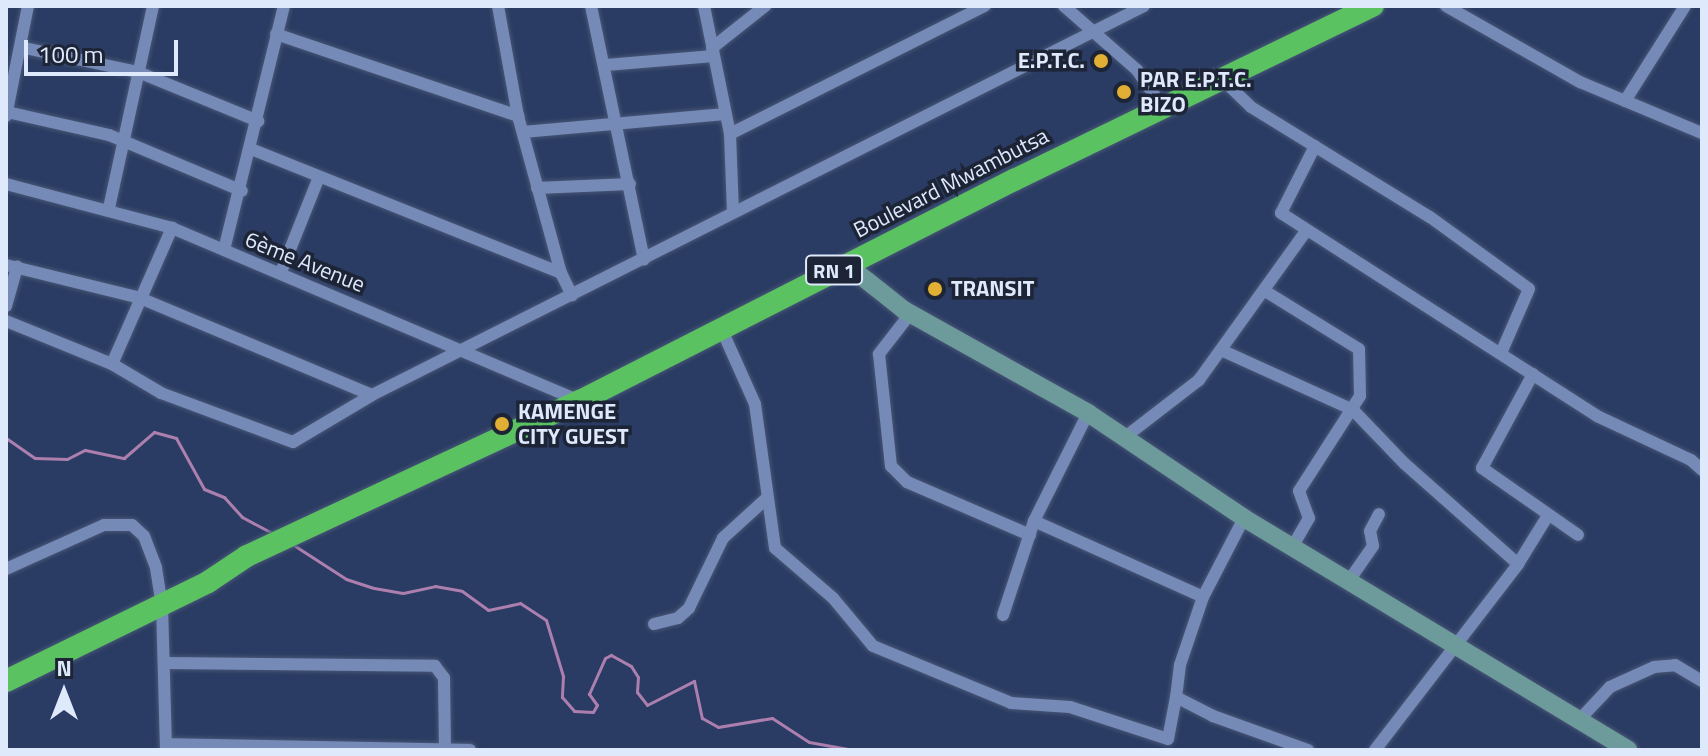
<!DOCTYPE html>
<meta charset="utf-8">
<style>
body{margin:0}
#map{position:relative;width:1708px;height:756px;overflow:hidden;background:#2a3c63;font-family:"Titillium Web",sans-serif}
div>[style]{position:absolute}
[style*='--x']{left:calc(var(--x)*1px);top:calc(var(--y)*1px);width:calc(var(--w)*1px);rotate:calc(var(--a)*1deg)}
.stream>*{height:3px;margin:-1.5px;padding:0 1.5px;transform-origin:1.5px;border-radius:1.5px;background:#ac7fae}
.roads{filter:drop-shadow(0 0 2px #485676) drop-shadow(0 0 2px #485676)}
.street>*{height:12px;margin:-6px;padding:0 6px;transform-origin:6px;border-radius:6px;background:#758ab6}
.secondary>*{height:18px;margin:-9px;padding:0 9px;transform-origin:9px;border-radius:9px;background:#6d9b9c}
.highway>*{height:22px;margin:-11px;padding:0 11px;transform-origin:11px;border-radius:11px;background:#5ac261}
.dots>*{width:22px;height:22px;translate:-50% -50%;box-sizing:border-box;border:4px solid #1c2436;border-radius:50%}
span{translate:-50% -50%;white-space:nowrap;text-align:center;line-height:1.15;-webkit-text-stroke:7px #1c2436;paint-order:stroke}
.shield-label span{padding:2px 6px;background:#1c2436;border:2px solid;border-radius:6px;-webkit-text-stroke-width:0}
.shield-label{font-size:20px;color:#dfe9fc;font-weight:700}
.poi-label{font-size:22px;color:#dfe9fc;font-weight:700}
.right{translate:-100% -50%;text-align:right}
.left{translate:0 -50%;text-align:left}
.street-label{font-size:22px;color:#dfe9fc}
.frame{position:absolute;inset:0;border:8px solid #dfe9fc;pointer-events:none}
.north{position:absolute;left:24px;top:652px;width:80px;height:80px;-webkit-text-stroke:6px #1c2436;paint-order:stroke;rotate:0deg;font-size:22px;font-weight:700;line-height:32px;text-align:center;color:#dfe9fc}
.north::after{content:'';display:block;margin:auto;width:28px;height:36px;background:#dfe9fc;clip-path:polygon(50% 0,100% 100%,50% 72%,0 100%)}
.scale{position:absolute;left:24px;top:40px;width:154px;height:36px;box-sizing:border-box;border:4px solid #dfe9fc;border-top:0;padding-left:10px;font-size:24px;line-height:28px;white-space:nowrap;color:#dfe9fc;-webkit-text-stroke:6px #1c2436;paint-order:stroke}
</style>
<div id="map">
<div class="stream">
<div style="--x:6;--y:438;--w:35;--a:35"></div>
<div style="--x:35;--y:458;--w:32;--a:2"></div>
<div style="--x:67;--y:459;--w:20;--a:-27"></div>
<div style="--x:85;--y:450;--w:40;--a:12"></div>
<div style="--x:124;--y:458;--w:40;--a:-41"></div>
<div style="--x:154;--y:432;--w:23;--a:15"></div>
<div style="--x:176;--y:438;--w:58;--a:61.2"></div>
<div style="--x:204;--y:489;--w:22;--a:22"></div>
<div style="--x:224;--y:497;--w:27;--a:48"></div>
<div style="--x:242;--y:517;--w:34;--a:28"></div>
<div style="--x:292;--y:544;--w:64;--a:32.9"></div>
<div style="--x:346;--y:579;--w:29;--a:18"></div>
<div style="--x:374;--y:588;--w:29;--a:10"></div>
<div style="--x:403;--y:593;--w:33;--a:-12"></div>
<div style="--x:435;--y:586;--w:27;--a:10"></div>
<div style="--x:462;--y:591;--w:32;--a:36"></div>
<div style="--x:488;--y:610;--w:33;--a:-12"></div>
<div style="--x:520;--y:603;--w:31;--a:33"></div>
<div style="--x:546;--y:620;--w:59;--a:73.1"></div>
<div style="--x:563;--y:676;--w:21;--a:93"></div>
<div style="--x:562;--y:697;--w:18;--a:49"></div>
<div style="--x:574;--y:711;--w:19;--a:3"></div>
<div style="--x:593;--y:712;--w:8;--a:-60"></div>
<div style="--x:597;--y:705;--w:14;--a:-126"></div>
<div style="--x:589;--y:694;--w:39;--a:-66"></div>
<div style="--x:605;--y:658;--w:7;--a:-27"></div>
<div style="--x:611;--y:655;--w:23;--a:29"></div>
<div style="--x:631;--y:666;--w:13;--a:58"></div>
<div style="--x:638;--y:677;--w:15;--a:94"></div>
<div style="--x:637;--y:692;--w:16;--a:52"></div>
<div style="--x:647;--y:705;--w:53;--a:-27.1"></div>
<div style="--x:694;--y:681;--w:38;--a:78"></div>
<div style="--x:702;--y:718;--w:18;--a:29"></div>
<div style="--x:718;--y:727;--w:55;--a:-9.5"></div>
<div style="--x:772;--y:718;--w:44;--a:33"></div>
<div style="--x:809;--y:742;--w:45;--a:10.3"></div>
</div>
<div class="roads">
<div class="street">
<div style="--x:498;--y:6;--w:112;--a:79.7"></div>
<div style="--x:518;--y:116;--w:163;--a:74.7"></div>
<div style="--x:591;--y:6;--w:259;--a:78.2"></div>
<div style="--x:704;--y:6;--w:131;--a:78.5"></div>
<div style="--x:730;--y:134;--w:78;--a:87.8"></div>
<div style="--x:1064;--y:6;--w:97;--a:41.2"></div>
<div style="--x:1137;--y:70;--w:46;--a:55.6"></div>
<div style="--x:1446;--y:6;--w:154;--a:29.6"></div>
<div style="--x:1580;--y:82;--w:132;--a:22.7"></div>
<div style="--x:276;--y:34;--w:256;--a:18.7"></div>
<div style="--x:20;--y:47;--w:121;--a:12"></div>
<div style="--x:138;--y:72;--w:130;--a:22.2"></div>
<div style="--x:712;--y:48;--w:68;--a:-38.4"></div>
<div style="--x:606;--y:65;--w:108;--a:-4.8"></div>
<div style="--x:1222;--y:79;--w:40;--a:44"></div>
<div style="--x:1251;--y:107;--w:210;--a:31.6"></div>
<div style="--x:1430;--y:217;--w:122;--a:36"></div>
<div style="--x:1529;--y:289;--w:70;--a:113.6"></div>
<div style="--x:1625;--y:101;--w:112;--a:-57.7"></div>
<div style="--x:7;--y:112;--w:105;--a:12.7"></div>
<div style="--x:109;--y:135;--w:144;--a:22.8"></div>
<div style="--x:6;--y:116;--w:112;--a:-78.7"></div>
<div style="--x:523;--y:132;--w:203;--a:-5.1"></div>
<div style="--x:730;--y:134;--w:285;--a:-26.7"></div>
<div style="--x:1315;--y:146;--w:75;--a:116.9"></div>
<div style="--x:1281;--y:213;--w:376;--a:32.7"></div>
<div style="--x:1597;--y:416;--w:104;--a:25.1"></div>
<div style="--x:1691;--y:460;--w:15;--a:42"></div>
<div style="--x:251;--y:149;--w:334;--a:21.8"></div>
<div style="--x:561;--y:273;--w:25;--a:64"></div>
<div style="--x:6;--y:184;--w:172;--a:14.8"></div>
<div style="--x:172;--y:228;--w:443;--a:23"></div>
<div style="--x:537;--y:188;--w:93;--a:-2.5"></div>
<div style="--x:109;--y:208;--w:207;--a:-77.7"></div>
<div style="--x:224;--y:250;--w:251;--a:-76.2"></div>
<div style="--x:6;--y:265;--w:138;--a:13.8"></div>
<div style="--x:140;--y:298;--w:251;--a:22.7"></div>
<div style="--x:281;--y:272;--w:102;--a:-68.2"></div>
<div style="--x:1265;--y:291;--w:110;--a:31.7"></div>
<div style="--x:1359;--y:349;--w:47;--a:88.8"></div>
<div style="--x:1360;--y:396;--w:113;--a:122.7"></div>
<div style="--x:1299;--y:491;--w:29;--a:70"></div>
<div style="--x:1309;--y:518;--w:34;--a:120"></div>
<div style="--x:6;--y:306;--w:41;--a:-74.2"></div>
<div style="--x:910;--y:314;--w:51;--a:127.8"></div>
<div style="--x:879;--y:354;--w:113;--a:83.9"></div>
<div style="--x:891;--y:466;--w:23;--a:45"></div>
<div style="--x:907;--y:482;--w:134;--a:23.3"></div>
<div style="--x:6;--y:321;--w:114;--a:22.1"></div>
<div style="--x:112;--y:364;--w:57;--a:30.6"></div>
<div style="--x:161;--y:393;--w:141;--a:20.4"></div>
<div style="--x:293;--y:442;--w:92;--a:-30.7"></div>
<div style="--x:372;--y:395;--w:864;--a:-26.74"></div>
<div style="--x:721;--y:328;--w:83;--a:65.9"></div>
<div style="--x:755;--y:404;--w:145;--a:82.1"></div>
<div style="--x:775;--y:548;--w:77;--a:40.8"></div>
<div style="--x:833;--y:598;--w:62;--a:50.2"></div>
<div style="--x:873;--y:646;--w:149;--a:22.4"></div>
<div style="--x:1011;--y:703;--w:59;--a:3.9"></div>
<div style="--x:1070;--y:707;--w:103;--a:18.1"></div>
<div style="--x:1168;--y:739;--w:43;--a:-79.2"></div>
<div style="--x:1221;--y:350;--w:145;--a:24.4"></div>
<div style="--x:1353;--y:410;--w:75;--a:46.1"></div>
<div style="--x:1405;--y:464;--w:151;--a:41.5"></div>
<div style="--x:112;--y:364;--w:149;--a:-66.2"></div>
<div style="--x:1533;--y:374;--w:107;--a:118.5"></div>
<div style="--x:1482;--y:468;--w:117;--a:34.9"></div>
<div style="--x:1125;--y:437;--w:93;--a:-37.6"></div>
<div style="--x:1199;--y:380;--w:183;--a:-54.3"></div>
<div style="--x:1244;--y:518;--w:89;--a:117.4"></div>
<div style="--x:1203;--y:597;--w:72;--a:108.7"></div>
<div style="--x:1180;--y:665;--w:32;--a:97"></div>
<div style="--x:1176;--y:697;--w:42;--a:27.2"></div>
<div style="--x:1213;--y:716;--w:101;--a:19.7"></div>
<div style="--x:1034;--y:521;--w:185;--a:24.2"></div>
<div style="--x:6;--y:569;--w:107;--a:-24.2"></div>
<div style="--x:104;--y:525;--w:28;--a:0"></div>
<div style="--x:132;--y:525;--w:16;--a:43"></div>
<div style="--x:144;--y:536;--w:34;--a:69"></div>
<div style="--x:156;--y:568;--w:37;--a:81"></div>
<div style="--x:162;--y:605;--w:145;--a:88.4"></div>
<div style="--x:1348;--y:582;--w:44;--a:-55.2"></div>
<div style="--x:1373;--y:546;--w:15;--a:-101"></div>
<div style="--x:1370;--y:531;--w:19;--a:-62"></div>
<div style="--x:1003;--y:615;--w:99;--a:-71.7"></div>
<div style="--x:1034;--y:521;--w:121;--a:-63.4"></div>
<div style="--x:654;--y:624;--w:25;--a:-14"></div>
<div style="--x:678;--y:618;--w:15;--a:-42"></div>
<div style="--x:689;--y:608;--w:78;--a:-64.1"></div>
<div style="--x:723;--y:538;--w:59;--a:-42.3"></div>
<div style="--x:166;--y:663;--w:269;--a:0.6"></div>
<div style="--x:435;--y:666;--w:15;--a:53"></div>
<div style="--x:444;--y:678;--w:72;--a:89.2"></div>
<div style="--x:1581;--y:718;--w:42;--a:-46.9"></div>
<div style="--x:1610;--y:687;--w:48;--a:-24.4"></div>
<div style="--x:1654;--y:667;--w:21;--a:-5"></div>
<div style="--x:1675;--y:665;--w:31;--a:31"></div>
<div style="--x:166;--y:744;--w:304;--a:1.1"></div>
<div style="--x:1375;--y:750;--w:235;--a:-52.4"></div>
<div style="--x:1518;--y:564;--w:55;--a:-58.3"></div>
</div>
<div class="secondary">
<div style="--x:846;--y:264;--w:74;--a:38.4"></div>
<div style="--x:904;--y:310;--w:211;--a:29.2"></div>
<div style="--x:1088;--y:413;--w:188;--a:33.9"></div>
<div style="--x:1244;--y:518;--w:449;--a:31.1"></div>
</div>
<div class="highway">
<div style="--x:6;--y:681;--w:225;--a:-26.1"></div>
<div style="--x:208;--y:582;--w:47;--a:-33.7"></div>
<div style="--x:247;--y:556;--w:367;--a:-25"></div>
<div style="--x:580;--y:401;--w:487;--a:-27"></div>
<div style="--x:1014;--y:180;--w:399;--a:-25.9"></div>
</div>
</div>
<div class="dots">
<div style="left:1101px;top:61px;background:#e1af34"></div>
<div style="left:1124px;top:92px;background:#e1af34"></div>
<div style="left:935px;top:289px;background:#e1af34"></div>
<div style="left:502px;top:424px;background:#e1af34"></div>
</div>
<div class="shield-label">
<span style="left:834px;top:270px">RN 1</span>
</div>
<div class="poi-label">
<span class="right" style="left:1085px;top:61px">E.P.T.C.</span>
<span class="left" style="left:1140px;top:92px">PAR E.P.T.C.<br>BIZO</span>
<span class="left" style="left:951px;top:289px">TRANSIT</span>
<span class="left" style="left:518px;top:424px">KAMENGE<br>CITY GUEST</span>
</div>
<div class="street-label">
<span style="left:951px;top:183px;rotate:-27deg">Boulevard Mwambutsa</span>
<span style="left:305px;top:262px;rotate:22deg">6ème Avenue</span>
</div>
<div class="frame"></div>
<div class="north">N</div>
<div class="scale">100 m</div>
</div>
